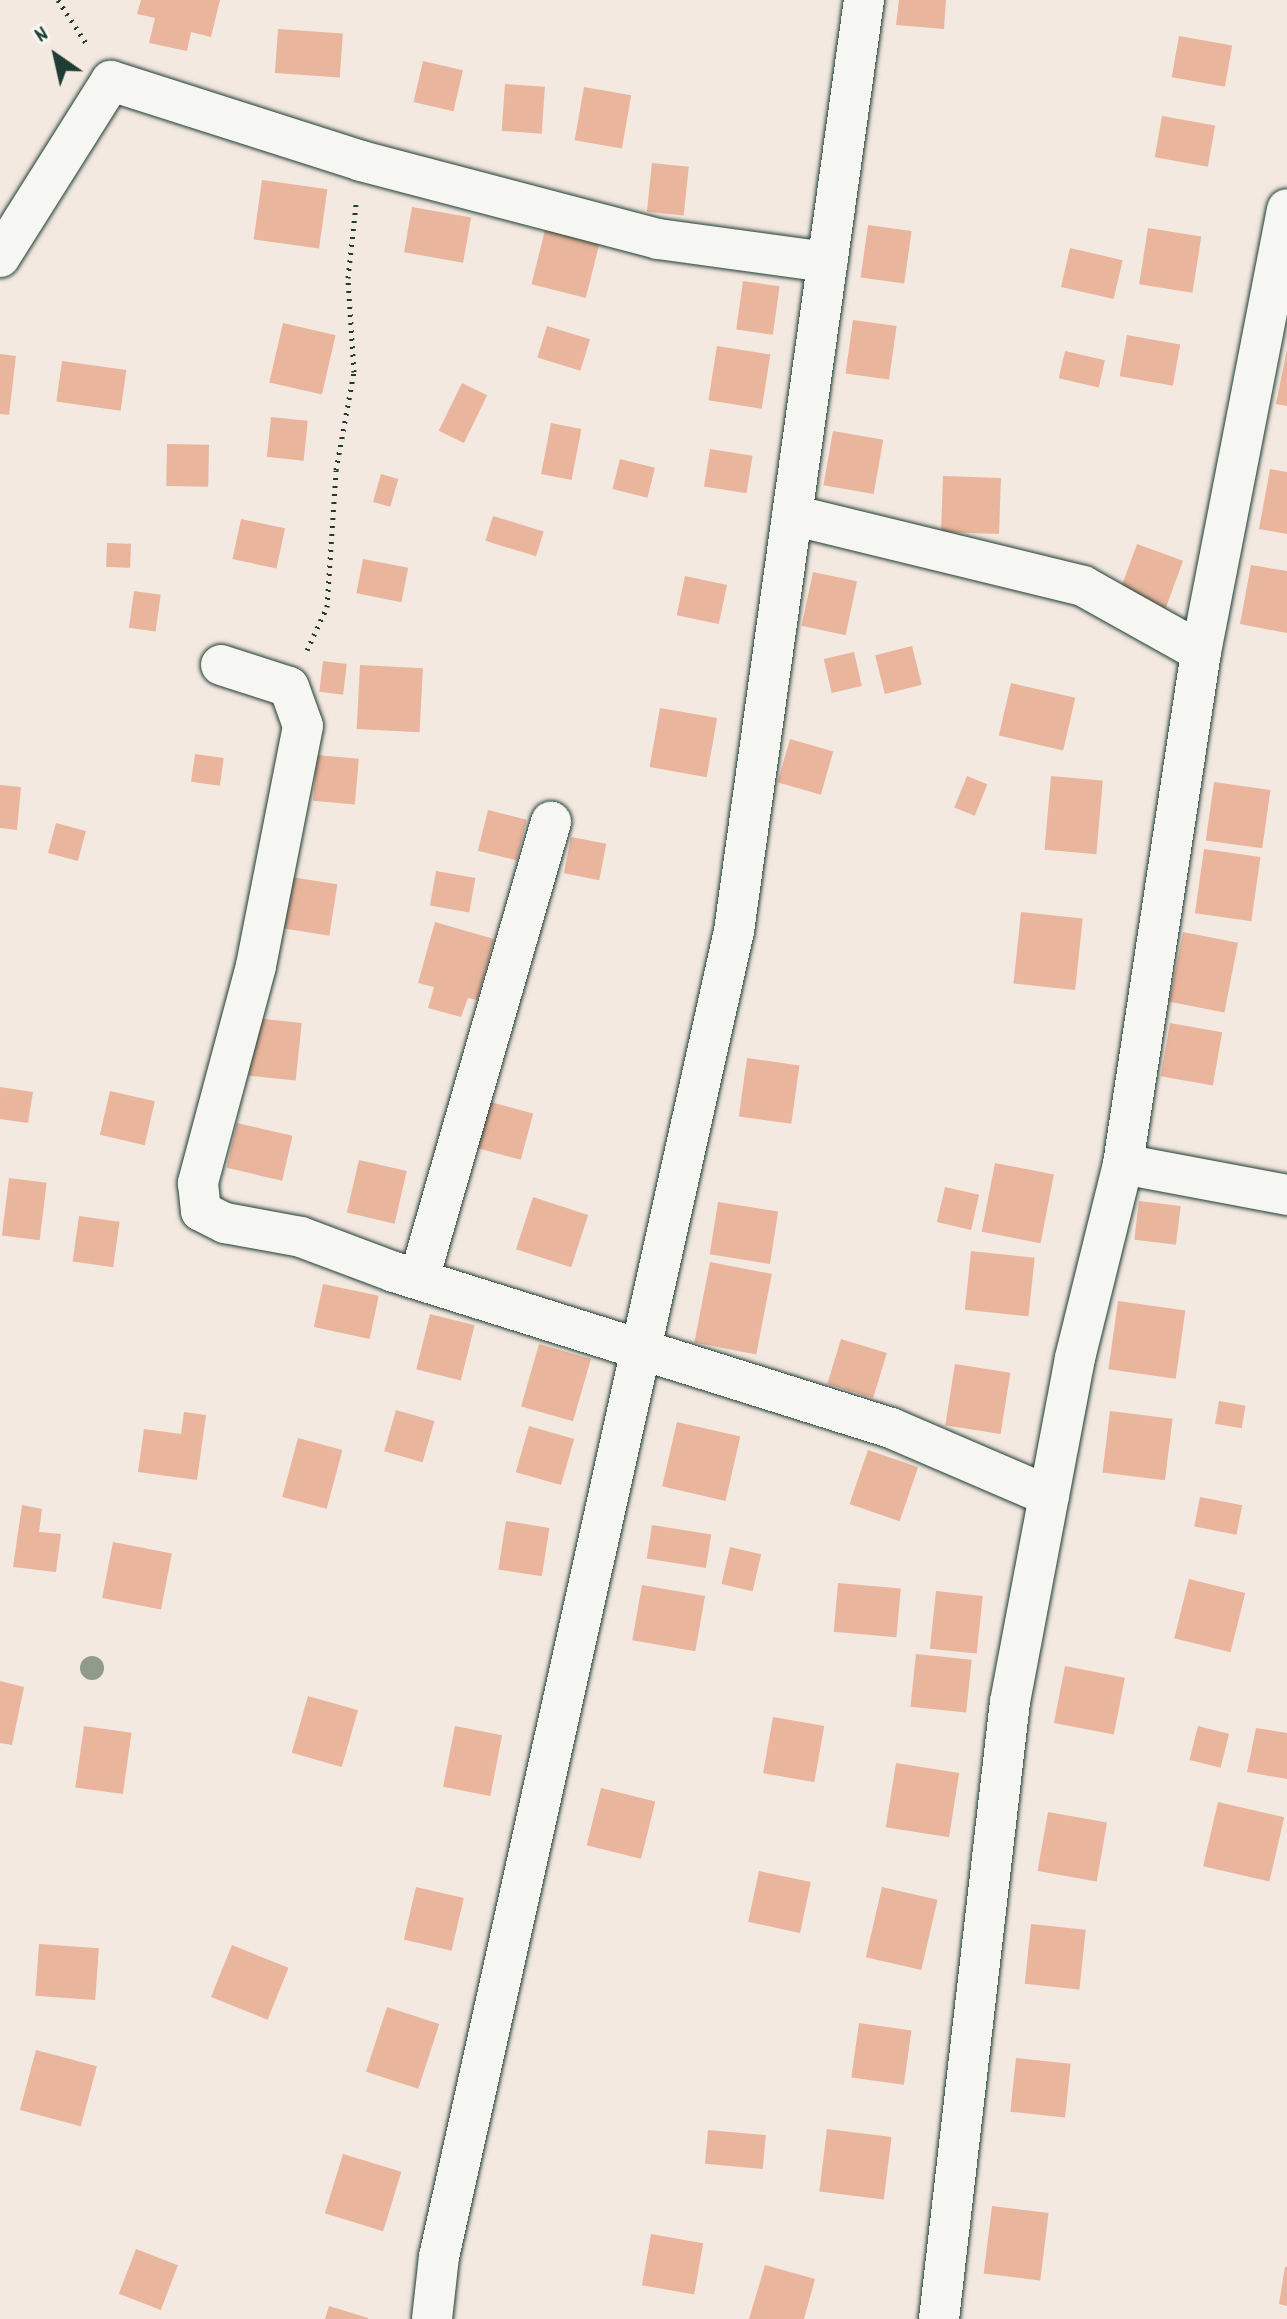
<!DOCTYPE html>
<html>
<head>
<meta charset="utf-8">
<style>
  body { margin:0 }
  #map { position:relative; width:1287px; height:2319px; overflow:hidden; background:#f4e9e1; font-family:Dekko,sans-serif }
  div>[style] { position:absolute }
  .building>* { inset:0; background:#eab59d; transform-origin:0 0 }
  .path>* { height:5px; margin-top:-2.5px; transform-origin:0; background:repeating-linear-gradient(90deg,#1f3d34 0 2px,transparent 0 8px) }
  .roads { filter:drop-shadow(0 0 2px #1f3d34) drop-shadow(0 0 2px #1f3d34) }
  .street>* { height:40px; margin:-20px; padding:0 20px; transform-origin:20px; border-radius:20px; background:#f6f6f2 }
  .trees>* { width:24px; height:24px; margin:-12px; border-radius:50%; background:#909b8c }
  span { translate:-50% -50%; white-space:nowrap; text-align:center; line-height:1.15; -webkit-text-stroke:6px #f6f6f2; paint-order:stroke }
  .north { position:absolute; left:16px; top:16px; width:80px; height:80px; -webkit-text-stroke:6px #f6f6f2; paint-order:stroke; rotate:326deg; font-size:22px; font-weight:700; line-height:32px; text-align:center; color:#1f3d34 }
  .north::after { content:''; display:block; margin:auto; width:28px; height:36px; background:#1f3d34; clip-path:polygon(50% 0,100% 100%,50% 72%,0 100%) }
</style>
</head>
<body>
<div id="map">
  <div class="building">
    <div style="clip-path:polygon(141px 0,220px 0,211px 37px,191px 32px,187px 51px,149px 43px,155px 18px,137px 14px)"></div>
    <div style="clip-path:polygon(899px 0,946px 0,944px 29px,896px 25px)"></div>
    <div style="left:278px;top:29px;width:65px;height:44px;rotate:4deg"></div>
    <div style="left:1179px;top:36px;width:54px;height:42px;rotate:10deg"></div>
    <div style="left:423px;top:61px;width:41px;height:42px;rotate:13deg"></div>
    <div style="left:505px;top:84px;width:40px;height:47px;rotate:4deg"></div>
    <div style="left:584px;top:87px;width:48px;height:54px;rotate:10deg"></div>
    <div style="left:1162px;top:116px;width:54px;height:42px;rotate:10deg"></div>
    <div style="left:652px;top:163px;width:37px;height:49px;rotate:6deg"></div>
    <div style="left:262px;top:180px;width:66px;height:60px;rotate:8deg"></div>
    <div style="left:412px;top:207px;width:60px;height:46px;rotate:10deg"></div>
    <div style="left:868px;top:225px;width:44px;height:53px;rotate:8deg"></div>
    <div style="left:1148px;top:228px;width:54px;height:57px;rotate:9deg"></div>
    <div style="left:545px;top:230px;width:56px;height:56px;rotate:14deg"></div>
    <div style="left:1070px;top:248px;width:54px;height:40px;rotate:13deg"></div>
    <div style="left:743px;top:281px;width:37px;height:49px;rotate:8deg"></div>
    <div style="left:853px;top:320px;width:44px;height:54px;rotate:8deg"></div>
    <div style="left:283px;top:323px;width:54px;height:61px;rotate:13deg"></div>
    <div style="left:547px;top:326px;width:45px;height:33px;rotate:17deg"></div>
    <div style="left:1127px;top:335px;width:54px;height:42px;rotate:10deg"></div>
    <div style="left:717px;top:346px;width:54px;height:55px;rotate:9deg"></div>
    <div style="clip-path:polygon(1287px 349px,1287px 406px,1276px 404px)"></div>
    <div style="left:1065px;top:351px;width:41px;height:28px;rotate:13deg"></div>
    <div style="clip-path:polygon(0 354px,16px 356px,9px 415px,0 414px)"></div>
    <div style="left:62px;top:361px;width:65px;height:41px;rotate:8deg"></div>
    <div style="left:462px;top:383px;width:28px;height:53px;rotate:26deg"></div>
    <div style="left:271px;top:417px;width:37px;height:40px;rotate:6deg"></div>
    <div style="left:551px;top:423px;width:31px;height:52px;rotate:11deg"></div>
    <div style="left:833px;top:431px;width:51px;height:55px;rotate:10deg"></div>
    <div style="left:167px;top:444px;width:42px;height:42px;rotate:1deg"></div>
    <div style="left:710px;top:449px;width:43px;height:38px;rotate:9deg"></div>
    <div style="left:620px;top:459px;width:36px;height:31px;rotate:14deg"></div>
    <div style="clip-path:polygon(1270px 469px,1287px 472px,1287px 534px,1259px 529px)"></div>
    <div style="left:381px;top:474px;width:18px;height:29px;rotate:16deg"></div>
    <div style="left:943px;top:476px;width:58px;height:56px;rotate:2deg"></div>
    <div style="left:493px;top:516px;width:53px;height:26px;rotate:17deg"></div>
    <div style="left:241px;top:519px;width:45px;height:41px;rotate:12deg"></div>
    <div style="left:107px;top:543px;width:24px;height:24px;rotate:2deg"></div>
    <div style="left:1137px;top:544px;width:49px;height:52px;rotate:20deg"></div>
    <div style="left:363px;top:559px;width:46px;height:35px;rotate:11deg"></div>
    <div style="clip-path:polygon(1251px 565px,1287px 571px,1287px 633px,1240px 624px)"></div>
    <div style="left:813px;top:572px;width:45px;height:55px;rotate:12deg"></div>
    <div style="left:685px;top:576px;width:43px;height:40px;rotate:12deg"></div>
    <div style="left:134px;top:591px;width:27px;height:37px;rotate:8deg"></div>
    <div style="left:912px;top:646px;width:40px;height:38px;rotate:76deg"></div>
    <div style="left:854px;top:652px;width:35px;height:31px;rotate:77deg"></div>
    <div style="left:323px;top:661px;width:24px;height:31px;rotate:7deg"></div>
    <div style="left:360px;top:665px;width:63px;height:64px;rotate:3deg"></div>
    <div style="left:1011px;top:683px;width:66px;height:54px;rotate:13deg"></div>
    <div style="left:660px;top:708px;width:58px;height:60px;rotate:10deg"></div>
    <div style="left:790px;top:739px;width:45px;height:45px;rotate:16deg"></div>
    <div style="left:195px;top:754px;width:29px;height:28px;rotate:8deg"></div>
    <div style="left:317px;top:755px;width:42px;height:46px;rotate:5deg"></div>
    <div style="left:967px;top:776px;width:22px;height:34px;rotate:22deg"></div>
    <div style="left:1051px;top:776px;width:52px;height:74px;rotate:5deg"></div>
    <div style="left:1214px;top:782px;width:57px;height:59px;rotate:8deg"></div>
    <div style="clip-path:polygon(0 785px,21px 787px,17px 830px,0 828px)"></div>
    <div style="left:488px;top:810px;width:40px;height:42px;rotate:14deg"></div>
    <div style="left:56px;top:823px;width:31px;height:31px;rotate:15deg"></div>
    <div style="left:571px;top:837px;width:36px;height:37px;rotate:11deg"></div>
    <div style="left:1204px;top:849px;width:57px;height:65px;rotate:8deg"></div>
    <div style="left:436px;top:871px;width:40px;height:35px;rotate:10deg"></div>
    <div style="left:291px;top:877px;width:47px;height:52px;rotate:9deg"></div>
    <div style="left:1021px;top:912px;width:62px;height:72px;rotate:6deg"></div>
    <div style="clip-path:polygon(435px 922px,494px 939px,477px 1000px,468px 998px,461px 1017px,428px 1008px,434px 987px,418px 983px)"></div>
    <div style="left:1183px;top:932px;width:56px;height:71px;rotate:11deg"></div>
    <div style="left:255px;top:1018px;width:47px;height:58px;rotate:6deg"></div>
    <div style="left:1170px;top:1023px;width:53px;height:54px;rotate:10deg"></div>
    <div style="left:747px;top:1058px;width:53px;height:59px;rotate:8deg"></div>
    <div style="clip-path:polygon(0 1087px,33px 1092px,28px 1123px,0 1119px)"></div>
    <div style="left:110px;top:1091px;width:46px;height:45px;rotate:13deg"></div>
    <div style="left:483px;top:1100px;width:52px;height:48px;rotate:15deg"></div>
    <div style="left:237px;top:1123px;width:57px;height:46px;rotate:13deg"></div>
    <div style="left:359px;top:1160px;width:49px;height:54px;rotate:13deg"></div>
    <div style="left:995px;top:1163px;width:60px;height:70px;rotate:11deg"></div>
    <div style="left:9px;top:1178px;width:38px;height:58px;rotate:7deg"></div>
    <div style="left:945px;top:1187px;width:35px;height:36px;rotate:13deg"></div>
    <div style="left:533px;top:1197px;width:58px;height:55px;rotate:18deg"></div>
    <div style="left:1139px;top:1201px;width:42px;height:39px;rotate:7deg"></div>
    <div style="left:718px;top:1202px;width:61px;height:53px;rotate:9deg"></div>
    <div style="left:79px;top:1216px;width:41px;height:46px;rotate:8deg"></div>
    <div style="left:971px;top:1251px;width:64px;height:59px;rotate:6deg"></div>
    <div style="left:710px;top:1262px;width:63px;height:82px;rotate:11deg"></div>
    <div style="left:323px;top:1284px;width:57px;height:44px;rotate:12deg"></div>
    <div style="left:1118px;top:1301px;width:68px;height:69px;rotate:8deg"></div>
    <div style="left:430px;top:1314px;width:46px;height:57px;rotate:14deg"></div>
    <div style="left:841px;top:1339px;width:48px;height:47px;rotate:17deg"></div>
    <div style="left:539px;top:1344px;width:54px;height:65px;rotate:16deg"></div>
    <div style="left:955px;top:1364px;width:56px;height:62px;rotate:9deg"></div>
    <div style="left:1219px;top:1401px;width:27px;height:23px;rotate:10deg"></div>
    <div style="left:396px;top:1410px;width:40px;height:43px;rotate:16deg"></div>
    <div style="left:1110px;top:1411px;width:63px;height:62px;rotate:7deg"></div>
    <div style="clip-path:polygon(184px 1412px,206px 1415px,197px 1480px,138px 1472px,144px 1429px,181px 1434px)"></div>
    <div style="left:677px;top:1422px;width:65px;height:66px;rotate:13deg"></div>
    <div style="left:529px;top:1426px;width:47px;height:48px;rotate:16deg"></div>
    <div style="left:298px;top:1438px;width:46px;height:61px;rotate:15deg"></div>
    <div style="left:868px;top:1450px;width:53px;height:57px;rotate:19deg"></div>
    <div style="left:1200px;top:1497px;width:43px;height:30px;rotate:11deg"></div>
    <div style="clip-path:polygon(22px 1505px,42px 1509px,39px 1532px,61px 1534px,56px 1572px,13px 1567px)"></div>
    <div style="left:506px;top:1521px;width:44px;height:49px;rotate:9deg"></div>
    <div style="left:652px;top:1525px;width:60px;height:34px;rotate:9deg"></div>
    <div style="left:113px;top:1542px;width:60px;height:57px;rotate:11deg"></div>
    <div style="left:730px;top:1547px;width:32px;height:38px;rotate:13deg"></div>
    <div style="left:1189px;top:1579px;width:58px;height:61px;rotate:14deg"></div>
    <div style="left:838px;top:1583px;width:63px;height:49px;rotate:5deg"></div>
    <div style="left:642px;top:1585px;width:64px;height:56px;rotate:10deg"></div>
    <div style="left:936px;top:1591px;width:47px;height:58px;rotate:6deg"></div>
    <div style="left:916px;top:1654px;width:56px;height:53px;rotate:6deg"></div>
    <div style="left:1065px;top:1666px;width:61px;height:58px;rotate:11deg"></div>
    <div style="clip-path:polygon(0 1681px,24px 1687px,12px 1745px,0 1743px)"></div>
    <div style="left:308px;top:1696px;width:52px;height:59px;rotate:16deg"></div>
    <div style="left:773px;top:1717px;width:52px;height:57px;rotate:10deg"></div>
    <div style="left:84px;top:1726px;width:48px;height:62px;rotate:8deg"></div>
    <div style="left:455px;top:1726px;width:48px;height:62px;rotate:11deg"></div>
    <div style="left:1198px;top:1726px;width:32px;height:35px;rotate:14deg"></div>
    <div style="clip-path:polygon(1256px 1728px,1287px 1733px,1287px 1779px,1247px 1772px)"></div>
    <div style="left:896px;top:1763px;width:64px;height:65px;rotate:9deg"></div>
    <div style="left:601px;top:1788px;width:56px;height:59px;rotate:14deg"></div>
    <div style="left:1218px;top:1802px;width:68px;height:66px;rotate:13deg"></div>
    <div style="left:1048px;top:1812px;width:60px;height:60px;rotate:10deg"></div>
    <div style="left:759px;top:1871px;width:53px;height:52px;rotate:12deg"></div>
    <div style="left:416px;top:1887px;width:49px;height:54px;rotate:13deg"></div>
    <div style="left:882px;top:1887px;width:57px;height:72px;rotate:13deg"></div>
    <div style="left:1031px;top:1924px;width:55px;height:60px;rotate:6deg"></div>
    <div style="left:39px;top:1944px;width:60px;height:52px;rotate:4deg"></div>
    <div style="left:232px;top:1945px;width:61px;height:56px;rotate:22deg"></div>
    <div style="left:387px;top:2007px;width:55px;height:68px;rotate:18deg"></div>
    <div style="left:859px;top:2023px;width:53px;height:55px;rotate:8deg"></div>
    <div style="left:36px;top:2050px;width:63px;height:62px;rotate:15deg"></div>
    <div style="left:1016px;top:2058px;width:55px;height:54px;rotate:6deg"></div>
    <div style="left:827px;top:2129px;width:65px;height:63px;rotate:7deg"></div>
    <div style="left:708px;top:2130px;width:58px;height:34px;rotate:5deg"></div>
    <div style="left:343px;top:2154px;width:61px;height:62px;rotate:17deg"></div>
    <div style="left:992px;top:2206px;width:57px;height:68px;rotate:7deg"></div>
    <div style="left:651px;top:2234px;width:53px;height:52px;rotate:10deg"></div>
    <div style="left:136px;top:2249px;width:45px;height:48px;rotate:21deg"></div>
    <div style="clip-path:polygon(765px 2265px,815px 2279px,804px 2319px,749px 2319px)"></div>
    <div style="clip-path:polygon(1285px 2267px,1287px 2267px,1287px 2306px,1279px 2304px)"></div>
    <div style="clip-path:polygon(329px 2306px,368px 2318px,368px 2319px,325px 2319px)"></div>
  </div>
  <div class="path">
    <div style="left:58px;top:0;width:55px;rotate:56.9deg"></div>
    <div style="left:307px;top:650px;width:47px;rotate:-65.1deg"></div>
    <div style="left:327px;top:607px;width:137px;rotate:-86.2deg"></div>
    <div style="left:336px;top:470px;width:100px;rotate:-79.6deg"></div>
    <div style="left:354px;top:372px;width:94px;rotate:-93.7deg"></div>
    <div style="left:348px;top:278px;width:74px;rotate:-83.8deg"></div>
  </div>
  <div class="roads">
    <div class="street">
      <div style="left:0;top:257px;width:208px;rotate:-57.8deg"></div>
      <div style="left:111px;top:81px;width:262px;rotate:17.7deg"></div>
      <div style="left:361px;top:161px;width:307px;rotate:14.7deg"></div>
      <div style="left:658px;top:239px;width:171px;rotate:7.8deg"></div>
      <div style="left:792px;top:515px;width:300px;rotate:13.7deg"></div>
      <div style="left:1083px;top:586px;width:135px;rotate:29.2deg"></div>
      <div style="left:221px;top:665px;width:71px;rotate:17.9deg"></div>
      <div style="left:289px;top:687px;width:41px;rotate:70.3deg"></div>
      <div style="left:303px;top:726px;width:245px;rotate:101.1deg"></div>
      <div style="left:256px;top:966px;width:225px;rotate:105deg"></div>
      <div style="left:198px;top:1183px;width:28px;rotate:84deg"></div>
      <div style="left:201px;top:1211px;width:27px;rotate:27deg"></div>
      <div style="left:225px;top:1223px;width:77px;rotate:10.4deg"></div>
      <div style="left:301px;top:1237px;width:99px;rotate:20.6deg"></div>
      <div style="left:394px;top:1272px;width:521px;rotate:17.43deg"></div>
      <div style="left:891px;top:1428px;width:172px;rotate:23.3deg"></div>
      <div style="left:1123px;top:1164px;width:167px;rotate:10.7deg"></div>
      <div style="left:419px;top:1279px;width:476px;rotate:-73.9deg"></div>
      <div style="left:432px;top:2319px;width:62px;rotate:-83.6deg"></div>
      <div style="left:439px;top:2257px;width:1358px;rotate:-77.46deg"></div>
      <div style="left:734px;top:931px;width:940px;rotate:-82.05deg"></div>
      <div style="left:939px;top:2319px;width:621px;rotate:-83.44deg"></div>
      <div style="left:1010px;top:1702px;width:350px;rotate:-79.3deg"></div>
      <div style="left:1075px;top:1358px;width:200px;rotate:-76.1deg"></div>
      <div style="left:1123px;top:1164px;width:518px;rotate:-81.34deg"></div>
      <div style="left:1201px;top:652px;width:451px;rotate:-79deg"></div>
    </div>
  </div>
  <div class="trees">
    <div style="left:92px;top:1668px"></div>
  </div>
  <div class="north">N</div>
</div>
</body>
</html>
